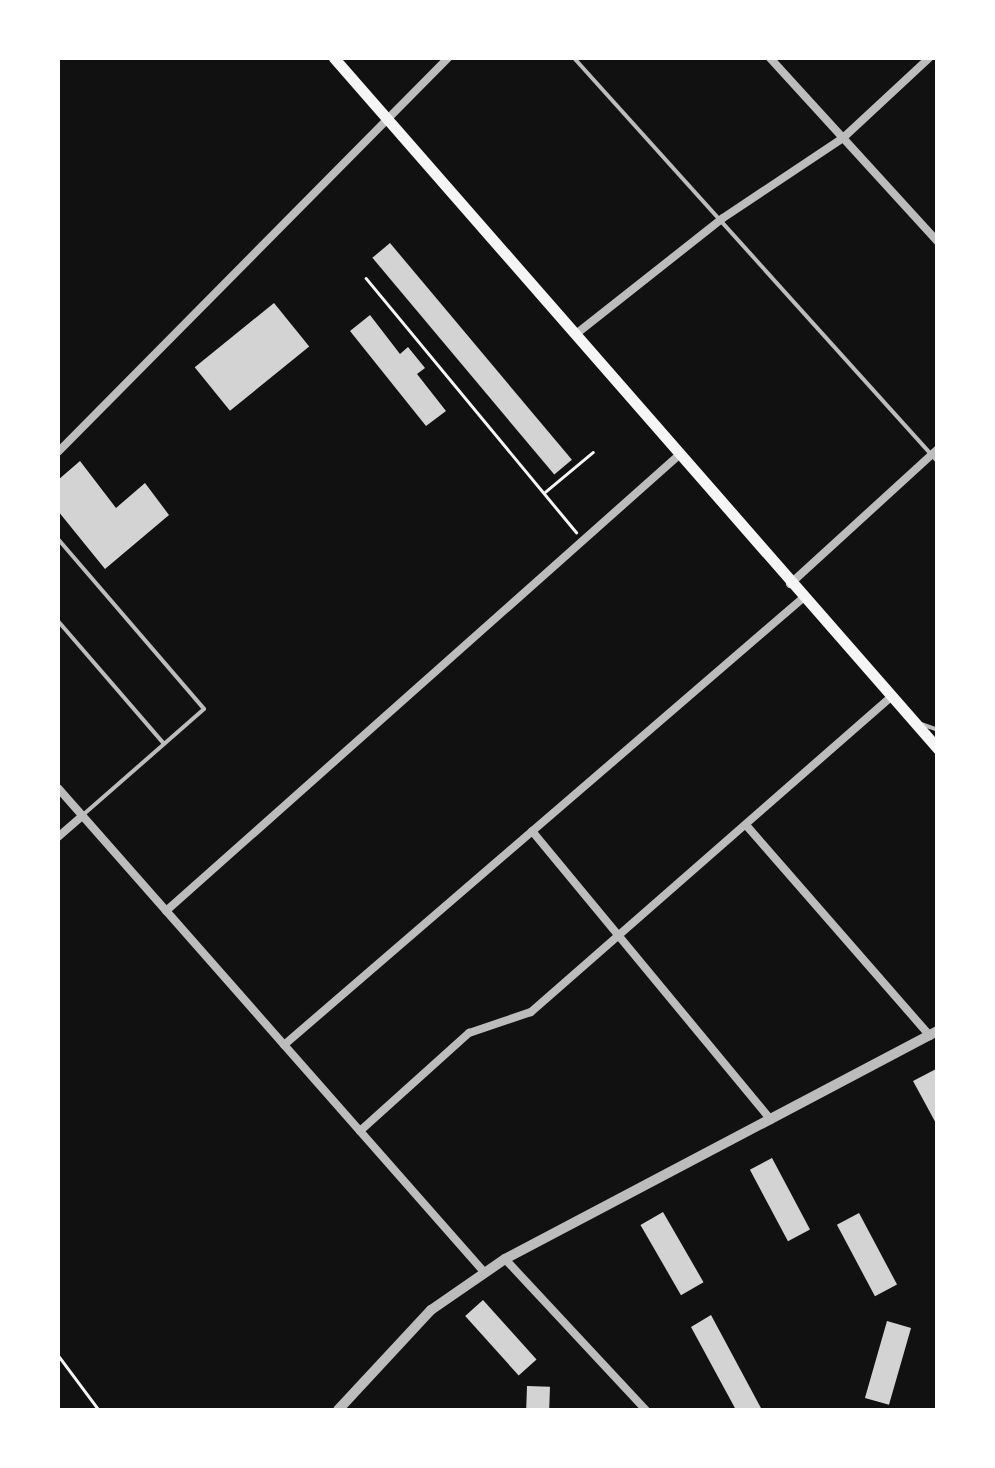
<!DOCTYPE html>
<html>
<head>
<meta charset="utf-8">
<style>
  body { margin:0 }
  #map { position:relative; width:995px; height:1468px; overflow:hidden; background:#111; font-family:"IBM Plex Sans",sans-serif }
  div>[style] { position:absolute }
  .building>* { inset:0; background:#d3d3d3; transform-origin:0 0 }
  .path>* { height:2.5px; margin:-1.25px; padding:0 1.25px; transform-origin:1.25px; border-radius:1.25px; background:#f5f5f5 }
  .service>* { height:4px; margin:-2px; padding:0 2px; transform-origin:2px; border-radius:2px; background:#bcbcbc }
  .minor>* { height:8px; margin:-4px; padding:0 4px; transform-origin:4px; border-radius:4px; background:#bcbcbc }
  .tertiary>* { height:10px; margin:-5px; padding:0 5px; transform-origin:5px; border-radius:5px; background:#bcbcbc }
  .secondary>* { height:11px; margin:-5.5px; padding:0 5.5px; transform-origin:5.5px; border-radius:5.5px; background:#f5f5f5 }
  span { translate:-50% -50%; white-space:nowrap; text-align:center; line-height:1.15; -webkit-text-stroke:9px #fff; paint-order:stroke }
  .frame { position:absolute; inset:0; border:60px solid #fff; pointer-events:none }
</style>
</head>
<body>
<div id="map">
  <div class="building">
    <div style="left:390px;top:243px;width:283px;height:23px;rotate:50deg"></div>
    <div style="left:274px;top:303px;width:56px;height:102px;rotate:51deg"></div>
    <div style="clip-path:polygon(370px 315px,400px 354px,408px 347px,425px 368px,417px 374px,446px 411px,426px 426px,350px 331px)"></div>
    <div style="clip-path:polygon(80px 461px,116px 508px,145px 483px,169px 515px,105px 569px,58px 511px,58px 480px)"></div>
    <div style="clip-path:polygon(938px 1068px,938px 1127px,913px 1081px)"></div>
    <div style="left:772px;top:1158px;width:81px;height:25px;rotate:62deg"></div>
    <div style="left:663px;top:1212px;width:81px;height:26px;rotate:60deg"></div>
    <div style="left:859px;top:1213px;width:81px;height:25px;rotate:62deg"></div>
    <div style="left:483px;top:1300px;width:80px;height:24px;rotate:48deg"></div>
    <div style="clip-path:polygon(711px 1315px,762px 1410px,736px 1410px,691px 1327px)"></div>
    <div style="left:887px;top:1321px;width:25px;height:80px;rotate:16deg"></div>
    <div style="left:527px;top:1386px;width:23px;height:24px;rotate:2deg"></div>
  </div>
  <div class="path">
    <div style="left:366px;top:278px;width:330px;rotate:50.4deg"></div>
    <div style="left:545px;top:492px;width:62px;rotate:-39.8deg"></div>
    <div style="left:58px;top:1355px;width:69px;rotate:53.3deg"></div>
  </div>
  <div class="service">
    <div style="left:574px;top:58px;width:544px;rotate:47.98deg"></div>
    <div style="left:58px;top:539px;width:224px;rotate:49.3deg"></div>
    <div style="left:204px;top:709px;width:161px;rotate:138.8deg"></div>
    <div style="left:58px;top:621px;width:162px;rotate:49.2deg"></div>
    <div style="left:921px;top:724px;width:18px;rotate:19deg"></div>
  </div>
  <div class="minor">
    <div style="left:770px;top:58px;width:249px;rotate:47.6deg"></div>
    <div style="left:576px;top:334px;width:187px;rotate:-38.3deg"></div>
    <div style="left:723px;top:218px;width:144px;rotate:-33.7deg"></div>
    <div style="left:843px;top:138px;width:117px;rotate:-42.9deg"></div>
    <div style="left:58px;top:452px;width:554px;rotate:-45.29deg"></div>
    <div style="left:790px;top:584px;width:200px;rotate:-42.4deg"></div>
    <div style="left:58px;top:788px;width:646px;rotate:48.64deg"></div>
    <div style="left:746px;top:825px;width:280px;rotate:48.9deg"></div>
    <div style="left:532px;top:831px;width:375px;rotate:50.4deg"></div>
    <div style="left:58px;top:837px;width:32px;rotate:-41deg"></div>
    <div style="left:166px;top:911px;width:686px;rotate:-41.63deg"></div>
    <div style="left:284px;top:1045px;width:685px;rotate:-40.74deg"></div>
    <div style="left:360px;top:1131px;width:147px;rotate:-42deg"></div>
    <div style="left:469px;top:1033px;width:65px;rotate:-18.7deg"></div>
    <div style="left:531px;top:1012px;width:478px;rotate:-41.2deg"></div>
    <div style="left:505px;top:1259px;width:207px;rotate:47deg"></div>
  </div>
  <div class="tertiary">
    <div style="left:338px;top:1410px;width:137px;rotate:-47.1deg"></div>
    <div style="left:431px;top:1310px;width:90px;rotate:-34.6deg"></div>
    <div style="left:505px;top:1259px;width:489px;rotate:-27.8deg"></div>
  </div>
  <div class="secondary">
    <div style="left:334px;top:58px;width:918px;rotate:48.84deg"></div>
  </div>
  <div class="frame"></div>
</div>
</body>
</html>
